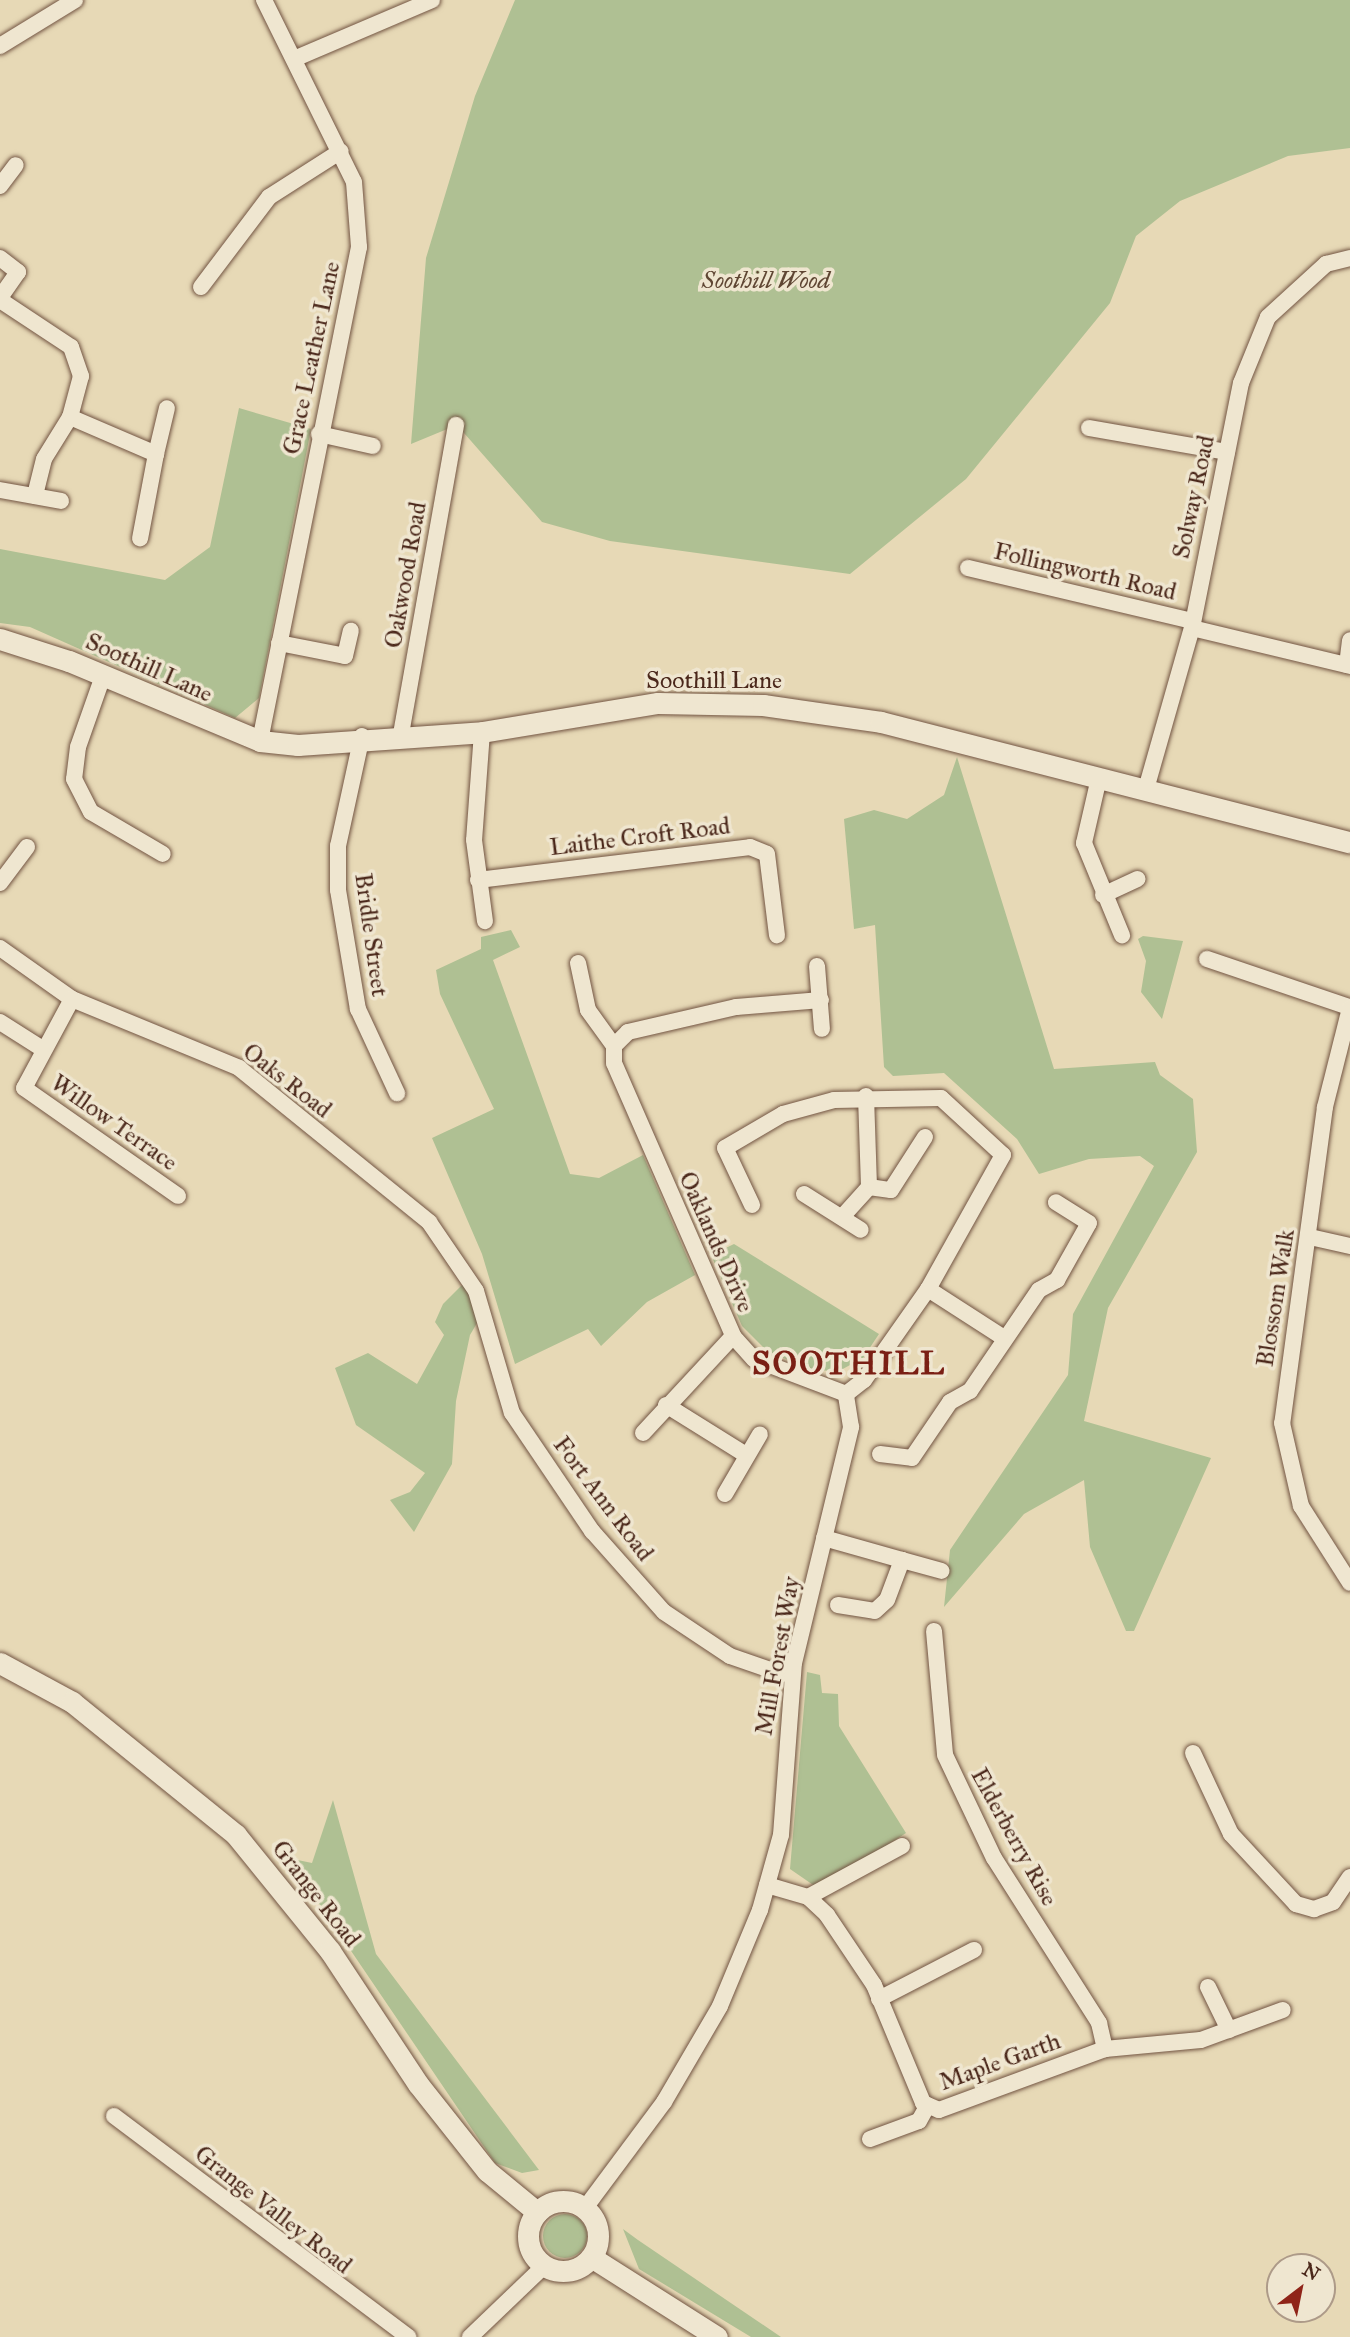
<!DOCTYPE html>
<html>
<head>
<meta charset="utf-8">
<style>
  body { margin:0 }
  #map { position:relative; width:1350px; height:2337px; overflow:hidden; background:#e7d9b6; font-family:"IM FELL Great Primer",serif }
  div>[style] { position:absolute }
  .green>* { inset:0; background:#afc093 }
  .round { border-radius:50% }
  .roads { filter:drop-shadow(0 0 2px #725442) drop-shadow(0 0 2px #725442) }
  .minor>* { height:16px; margin:-8px; padding:0 8px; transform-origin:8px; border-radius:8px; background:#efe6d0 }
  .secondary>* { height:21px; margin:-10.5px; padding:0 10.5px; transform-origin:10.5px; border-radius:10.5px; background:#efe6d0 }
  .secondary>.ring { margin:-10.5px; padding:0; box-sizing:content-box; background:none; border:21px solid #efe6d0; border-radius:50% }
  span { translate:-50% -50%; white-space:nowrap; text-align:center; line-height:1.15; -webkit-text-stroke:7px #efe6d0; paint-order:stroke }
  .park-label { font-size:24px; color:#5f4633; font-style:italic }
  .street-label { font-size:24px; color:#4b281b }
  .district-label { font-size:32px; color:#7a1f14; font-weight:700; letter-spacing:2px }
  .north { position:absolute; left:1266px; top:2253px; width:70px; height:70px; box-sizing:border-box; background:#efe6d0; border:2px solid #ad9a88; border-radius:50%; rotate:32deg; font-size:19px; font-weight:700; line-height:28px; text-align:center; color:#4b281b }
  .north::after { content:''; display:block; margin:auto; width:24px; height:32px; background:#8f2418; clip-path:polygon(50% 0,100% 100%,50% 72%,0 100%) }
</style>
</head>
<body>
<div id="map">
  <div class="green">
    <div style="clip-path:polygon(515px 0,1350px 0,1350px 148px,1288px 156px,1180px 201px,1136px 236px,1110px 303px,966px 479px,850px 574px,610px 541px,542px 522px,457px 425px,411px 444px,426px 258px,475px 96px)"></div>
    <div style="clip-path:polygon(239px 408px,311px 429px,259px 698px,235px 718px,30px 627px,0 623px,0 549px,165px 580px,210px 547px)"></div>
    <div style="clip-path:polygon(957px 757px,1054px 1069px,1155px 1062px,1160px 1075px,1193px 1099px,1197px 1152px,1108px 1308px,1084px 1421px,1211px 1458px,1134px 1631px,1126px 1631px,1090px 1547px,1084px 1480px,1024px 1514px,944px 1607px,950px 1550px,1068px 1375px,1073px 1314px,1154px 1166px,1140px 1156px,1089px 1159px,1039px 1174px,1017px 1139px,944px 1073px,893px 1076px,884px 1067px,875px 925px,854px 929px,844px 819px,874px 810px,907px 819px,944px 795px)"></div>
    <div style="clip-path:polygon(511px 930px,520px 947px,493px 960px,570px 1174px,599px 1178px,643px 1155px,695px 1275px,647px 1302px,601px 1346px,588px 1329px,515px 1364px,482px 1254px,432px 1138px,494px 1109px,440px 994px,436px 970px,481px 949px,481px 937px)"></div>
    <div style="clip-path:polygon(1143px 936px,1183px 941px,1162px 1019px,1141px 992px,1146px 961px,1138px 939px)"></div>
    <div style="clip-path:polygon(734px 1244px,879px 1334px,863px 1358px,839px 1371px,810px 1370px,766px 1350px,742px 1326px,711px 1255px)"></div>
    <div style="clip-path:polygon(464px 1283px,480px 1318px,470px 1335px,456px 1401px,452px 1464px,414px 1532px,390px 1500px,410px 1492px,425px 1473px,356px 1425px,335px 1368px,368px 1353px,417px 1384px,444px 1335px,435px 1322px,443px 1304px)"></div>
    <div style="clip-path:polygon(807px 1672px,820px 1675px,822px 1693px,838px 1694px,839px 1726px,906px 1833px,819px 1889px,790px 1869px)"></div>
    <div style="clip-path:polygon(333px 1800px,376px 1954px,539px 2170px,522px 2173px,495px 2163px,288px 1858px,312px 1863px)"></div>
    <div class="round" style="left:543px;top:2214px;width:44px;height:44px"></div>
    <div style="clip-path:polygon(623px 2229px,638px 2240px,781px 2337px,751px 2337px,639px 2269px)"></div>
  </div>
  <div class="roads">
    <div class="minor">
      <div style="left:0;top:46px;width:88px;rotate:-31.5deg"></div>
      <div style="left:294px;top:59px;width:150px;rotate:-23.1deg"></div>
      <div style="left:0;top:186px;width:26px;rotate:-53deg"></div>
      <div style="left:0;top:258px;width:23px;rotate:38deg"></div>
      <div style="left:18px;top:272px;width:32px;rotate:125deg"></div>
      <div style="left:201px;top:287px;width:113px;rotate:-52.9deg"></div>
      <div style="left:269px;top:197px;width:85px;rotate:-32.6deg"></div>
      <div style="left:0;top:300px;width:85px;rotate:33.5deg"></div>
      <div style="left:71px;top:347px;width:31px;rotate:71deg"></div>
      <div style="left:81px;top:376px;width:42px;rotate:105deg"></div>
      <div style="left:70px;top:417px;width:49px;rotate:121.8deg"></div>
      <div style="left:44px;top:459px;width:38px;rotate:104deg"></div>
      <div style="left:70px;top:417px;width:94px;rotate:23.3deg"></div>
      <div style="left:156px;top:454px;width:86px;rotate:100.7deg"></div>
      <div style="left:1089px;top:428px;width:140px;rotate:9.9deg"></div>
      <div style="left:319px;top:434px;width:55px;rotate:12.5deg"></div>
      <div style="left:156px;top:454px;width:47px;rotate:-76.6deg"></div>
      <div style="left:0;top:490px;width:62px;rotate:10.2deg"></div>
      <div style="left:968px;top:568px;width:230px;rotate:13.3deg"></div>
      <div style="left:1192px;top:628px;width:163px;rotate:13.5deg"></div>
      <div style="left:279px;top:643px;width:67px;rotate:11.1deg"></div>
      <div style="left:345px;top:656px;width:26px;rotate:-77deg"></div>
      <div style="left:1347px;top:665px;width:25px;rotate:-83deg"></div>
      <div style="left:103px;top:676px;width:75px;rotate:109.4deg"></div>
      <div style="left:78px;top:747px;width:32px;rotate:97deg"></div>
      <div style="left:74px;top:779px;width:37px;rotate:63deg"></div>
      <div style="left:91px;top:812px;width:83px;rotate:30.3deg"></div>
      <div style="left:482px;top:732px;width:108px;rotate:94.2deg"></div>
      <div style="left:474px;top:840px;width:82px;rotate:82.3deg"></div>
      <div style="left:401px;top:734px;width:314px;rotate:-79.9deg"></div>
      <div style="left:362px;top:736px;width:113px;rotate:102.3deg"></div>
      <div style="left:338px;top:846px;width:44px;rotate:90deg"></div>
      <div style="left:338px;top:890px;width:121px;rotate:80.5deg"></div>
      <div style="left:358px;top:1009px;width:93px;rotate:65.1deg"></div>
      <div style="left:260px;top:741px;width:504px;rotate:-78.67deg"></div>
      <div style="left:359px;top:247px;width:65px;rotate:-94.4deg"></div>
      <div style="left:354px;top:182px;width:203px;rotate:-116.3deg"></div>
      <div style="left:1099px;top:778px;width:67px;rotate:103deg"></div>
      <div style="left:1084px;top:843px;width:100px;rotate:67.6deg"></div>
      <div style="left:1146px;top:789px;width:167px;rotate:-74.1deg"></div>
      <div style="left:1192px;top:628px;width:250px;rotate:-78.7deg"></div>
      <div style="left:1241px;top:383px;width:71px;rotate:-67.8deg"></div>
      <div style="left:1268px;top:317px;width:79px;rotate:-42.4deg"></div>
      <div style="left:1326px;top:264px;width:25px;rotate:-14deg"></div>
      <div style="left:478px;top:880px;width:274px;rotate:-6.9deg"></div>
      <div style="left:750px;top:847px;width:18px;rotate:22deg"></div>
      <div style="left:767px;top:854px;width:82px;rotate:83deg"></div>
      <div style="left:0;top:883px;width:45px;rotate:-53.1deg"></div>
      <div style="left:1103px;top:895px;width:38px;rotate:-25deg"></div>
      <div style="left:0;top:948px;width:88px;rotate:35.3deg"></div>
      <div style="left:72px;top:999px;width:181px;rotate:22.4deg"></div>
      <div style="left:239px;top:1068px;width:245px;rotate:39deg"></div>
      <div style="left:429px;top:1222px;width:83px;rotate:55.7deg"></div>
      <div style="left:476px;top:1291px;width:127px;rotate:73.6deg"></div>
      <div style="left:512px;top:1413px;width:143px;rotate:55.9deg"></div>
      <div style="left:592px;top:1531px;width:108px;rotate:48.4deg"></div>
      <div style="left:664px;top:1612px;width:79px;rotate:33.7deg"></div>
      <div style="left:730px;top:1656px;width:55px;rotate:19.1deg"></div>
      <div style="left:1207px;top:959px;width:150px;rotate:18.7deg"></div>
      <div style="left:578px;top:963px;width:48px;rotate:78deg"></div>
      <div style="left:588px;top:1010px;width:44px;rotate:54.2deg"></div>
      <div style="left:817px;top:966px;width:63px;rotate:85.5deg"></div>
      <div style="left:72px;top:999px;width:101px;rotate:118.3deg"></div>
      <div style="left:24px;top:1088px;width:188px;rotate:35deg"></div>
      <div style="left:821px;top:1000px;width:85px;rotate:175.3deg"></div>
      <div style="left:736px;top:1007px;width:111px;rotate:167deg"></div>
      <div style="left:628px;top:1032px;width:20px;rotate:135deg"></div>
      <div style="left:614px;top:1046px;width:17px;rotate:90deg"></div>
      <div style="left:614px;top:1063px;width:298px;rotate:66.4deg"></div>
      <div style="left:733px;top:1336px;width:31px;rotate:48deg"></div>
      <div style="left:754px;top:1359px;width:98px;rotate:20.8deg"></div>
      <div style="left:1350px;top:1008px;width:102px;rotate:104.2deg"></div>
      <div style="left:1325px;top:1107px;width:319px;rotate:97.7deg"></div>
      <div style="left:1282px;top:1423px;width:85px;rotate:77.1deg"></div>
      <div style="left:1301px;top:1506px;width:91px;rotate:57.5deg"></div>
      <div style="left:0;top:1022px;width:49px;rotate:32.4deg"></div>
      <div style="left:866px;top:1096px;width:91px;rotate:88.1deg"></div>
      <div style="left:804px;top:1194px;width:67px;rotate:32.3deg"></div>
      <div style="left:752px;top:1205px;width:63px;rotate:-115.3deg"></div>
      <div style="left:725px;top:1148px;width:67px;rotate:-30.4deg"></div>
      <div style="left:783px;top:1114px;width:53px;rotate:-15.4deg"></div>
      <div style="left:834px;top:1100px;width:107px;rotate:-1.1deg"></div>
      <div style="left:941px;top:1098px;width:84px;rotate:42.6deg"></div>
      <div style="left:1003px;top:1155px;width:154px;rotate:119.2deg"></div>
      <div style="left:928px;top:1289px;width:111px;rotate:125.1deg"></div>
      <div style="left:864px;top:1380px;width:23px;rotate:142deg"></div>
      <div style="left:842px;top:1217px;width:40px;rotate:-48deg"></div>
      <div style="left:869px;top:1187px;width:22px;rotate:8deg"></div>
      <div style="left:891px;top:1190px;width:63px;rotate:-57.3deg"></div>
      <div style="left:1310px;top:1237px;width:41px;rotate:12.7deg"></div>
      <div style="left:928px;top:1289px;width:90px;rotate:32.8deg"></div>
      <div style="left:666px;top:1405px;width:94px;rotate:32deg"></div>
      <div style="left:643px;top:1433px;width:132px;rotate:-47.1deg"></div>
      <div style="left:880px;top:1454px;width:32px;rotate:7deg"></div>
      <div style="left:912px;top:1458px;width:68px;rotate:-55.8deg"></div>
      <div style="left:950px;top:1402px;width:23px;rotate:-29deg"></div>
      <div style="left:970px;top:1391px;width:122px;rotate:-55.7deg"></div>
      <div style="left:1039px;top:1290px;width:21px;rotate:-29deg"></div>
      <div style="left:1057px;top:1280px;width:65px;rotate:-60.7deg"></div>
      <div style="left:1089px;top:1223px;width:39px;rotate:-148deg"></div>
      <div style="left:725px;top:1494px;width:69px;rotate:-59.7deg"></div>
      <div style="left:824px;top:1538px;width:81px;rotate:15.8deg"></div>
      <div style="left:838px;top:1605px;width:37px;rotate:9deg"></div>
      <div style="left:875px;top:1611px;width:16px;rotate:-43deg"></div>
      <div style="left:887px;top:1600px;width:43px;rotate:-69.4deg"></div>
      <div style="left:902px;top:1560px;width:41px;rotate:15.4deg"></div>
      <div style="left:934px;top:1631px;width:124px;rotate:84.9deg"></div>
      <div style="left:945px;top:1755px;width:114px;rotate:64.6deg"></div>
      <div style="left:994px;top:1858px;width:196px;rotate:57.5deg"></div>
      <div style="left:1099px;top:2023px;width:27px;rotate:77deg"></div>
      <div style="left:1193px;top:1753px;width:89px;rotate:64.9deg"></div>
      <div style="left:1231px;top:1834px;width:96px;rotate:47.1deg"></div>
      <div style="left:1296px;top:1904px;width:19px;rotate:16deg"></div>
      <div style="left:1314px;top:1909px;width:20px;rotate:-20deg"></div>
      <div style="left:1333px;top:1902px;width:30px;rotate:-56deg"></div>
      <div style="left:767px;top:1885px;width:43px;rotate:16.3deg"></div>
      <div style="left:808px;top:1897px;width:26px;rotate:43deg"></div>
      <div style="left:827px;top:1915px;width:84px;rotate:56.1deg"></div>
      <div style="left:874px;top:1985px;width:128px;rotate:67.4deg"></div>
      <div style="left:923px;top:2103px;width:17px;rotate:24deg"></div>
      <div style="left:939px;top:2110px;width:177px;rotate:-20.2deg"></div>
      <div style="left:1105px;top:2049px;width:96px;rotate:-5.4deg"></div>
      <div style="left:1201px;top:2040px;width:87px;rotate:-20.1deg"></div>
      <div style="left:808px;top:1897px;width:107px;rotate:-28.5deg"></div>
      <div style="left:1208px;top:1987px;width:48px;rotate:64deg"></div>
      <div style="left:879px;top:1999px;width:107px;rotate:-27.3deg"></div>
      <div style="left:114px;top:2116px;width:368px;rotate:36.9deg"></div>
      <div style="left:870px;top:2139px;width:52px;rotate:-20.2deg"></div>
      <div style="left:919px;top:2121px;width:18px;rotate:-61deg"></div>
      <div style="left:585px;top:2208px;width:132px;rotate:-53.3deg"></div>
      <div style="left:664px;top:2102px;width:111px;rotate:-59.7deg"></div>
      <div style="left:720px;top:2006px;width:104px;rotate:-67.4deg"></div>
      <div style="left:760px;top:1910px;width:78px;rotate:-74.4deg"></div>
      <div style="left:781px;top:1835px;width:172px;rotate:-85.7deg"></div>
      <div style="left:794px;top:1663px;width:243px;rotate:-76.4deg"></div>
      <div style="left:851px;top:1427px;width:33px;rotate:-99deg"></div>
      <div style="left:470px;top:2337px;width:103px;rotate:-43.8deg"></div>
    </div>
    <div class="secondary">
      <div style="left:0;top:639px;width:72px;rotate:17.7deg"></div>
      <div style="left:69px;top:661px;width:207px;rotate:22.7deg"></div>
      <div style="left:260px;top:741px;width:38px;rotate:6deg"></div>
      <div style="left:298px;top:745px;width:184px;rotate:-4deg"></div>
      <div style="left:482px;top:732px;width:178px;rotate:-9.4deg"></div>
      <div style="left:658px;top:703px;width:105px;rotate:1.1deg"></div>
      <div style="left:763px;top:705px;width:119px;rotate:8.2deg"></div>
      <div style="left:881px;top:722px;width:484px;rotate:14.4deg"></div>
      <div style="left:0;top:1663px;width:82px;rotate:28.4deg"></div>
      <div style="left:72px;top:1702px;width:211px;rotate:39deg"></div>
      <div style="left:236px;top:1835px;width:149px;rotate:51deg"></div>
      <div style="left:330px;top:1951px;width:159px;rotate:56.5deg"></div>
      <div style="left:418px;top:2084px;width:111px;rotate:51.6deg"></div>
      <div style="left:487px;top:2171px;width:65px;rotate:39.4deg"></div>
      <div class="ring" style="left:528px;top:2201px;width:49px;height:49px"></div>
      <div style="left:591px;top:2257px;width:149px;rotate:32.4deg"></div>
    </div>
  </div>
  <div class="park-label">
    <span style="left:766px;top:281px">Soothill Wood</span>
  </div>
  <div class="street-label">
    <span style="left:312px;top:358px;rotate:-78deg">Grace Leather Lane</span>
    <span style="left:1194px;top:497px;rotate:-78deg">Solway Road</span>
    <span style="left:1085px;top:572px;rotate:13deg">Follingworth Road</span>
    <span style="left:406px;top:575px;rotate:-80deg">Oakwood Road</span>
    <span style="left:149px;top:668px;rotate:24deg">Soothill Lane</span>
    <span style="left:714px;top:681px">Soothill Lane</span>
    <span style="left:640px;top:837px;rotate:-7deg">Laithe Croft Road</span>
    <span style="left:371px;top:935px;rotate:82deg">Bridle Street</span>
    <span style="left:287px;top:1081px;rotate:38deg">Oaks Road</span>
    <span style="left:114px;top:1123px;rotate:35deg">Willow Terrace</span>
    <span style="left:716px;top:1242px;rotate:66deg">Oaklands Drive</span>
    <span style="left:1276px;top:1298px;rotate:-81deg">Blossom Walk</span>
    <span style="left:603px;top:1499px;rotate:53deg">Fort Ann Road</span>
    <span style="left:778px;top:1656px;rotate:-80deg">Mill Forest Way</span>
    <span style="left:1014px;top:1837px;rotate:61deg">Elderberry Rise</span>
    <span style="left:316px;top:1894px;rotate:52deg">Grange Road</span>
    <span style="left:1000px;top:2062px;rotate:-20deg">Maple Garth</span>
    <span style="left:273px;top:2210px;rotate:38deg">Grange Valley Road</span>
  </div>
  <div class="district-label">
    <span style="left:849px;top:1364px">SOOTHILL</span>
  </div>
  <div class="north">N</div>
</div>
</body>
</html>
